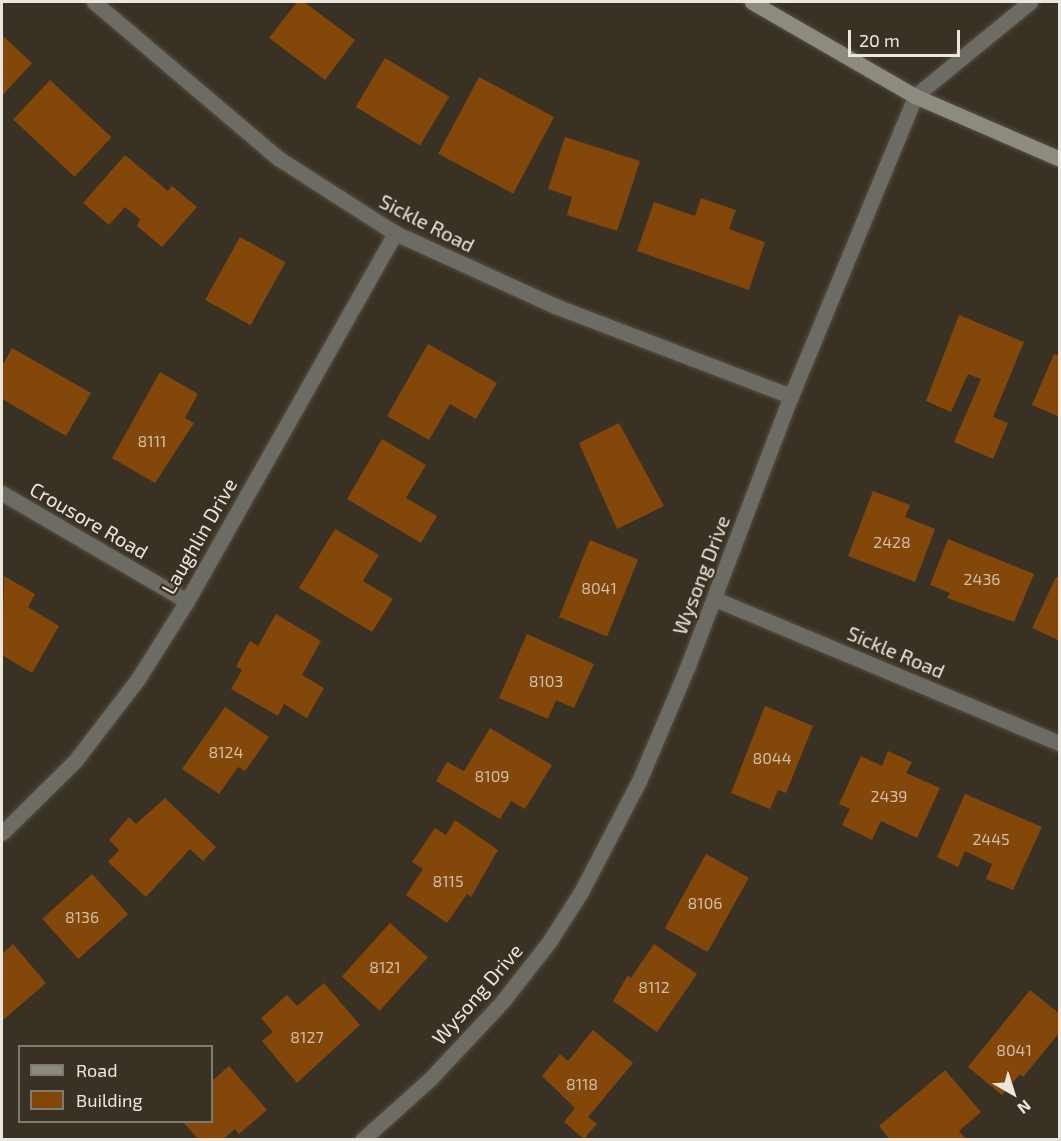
<!DOCTYPE html>
<html>
<head>
<meta charset="utf-8">
<style>
  body { margin:0 }
  #map { position:relative; width:1061px; height:1141px; overflow:hidden; background:#393124; font-family:"Exo 2",sans-serif }
  div>[style] { position:absolute }
  .building>* { inset:0; background:#83470a; transform-origin:0 0 }
  .roads { filter:drop-shadow(0 0 2px #554e42) drop-shadow(0 0 2px #554e42) }
  .street>* { height:15px; margin:-7.5px; padding:0 7.5px; transform-origin:7.5px; border-radius:7.5px; background:#6c6c64 }
  .secondary>* { height:15px; margin:-7.5px; padding:0 7.5px; transform-origin:7.5px; border-radius:7.5px; background:#8d8b80 }
  span { translate:-50% -50%; white-space:nowrap; text-align:center; line-height:1.15; -webkit-text-stroke:4.5px #393124; paint-order:stroke }
  .number-label { font-size:16px; color:#d1bea9 }
  .number-label span { -webkit-text-stroke-width:0 }
  .street-label { font-size:20px; color:#ebe6de }
  .frame { position:absolute; inset:0; border:3px solid #ebe6de; pointer-events:none }
  .legend { position:absolute; left:18px; top:1045px; width:195px; height:78px; box-sizing:border-box; background:#393124; border:2px solid #80796e; margin:0; padding:8px 10px; list-style:none; font-size:18px; color:#ebe6de }
  .legend li { display:flex; align-items:center; gap:12px; height:30px }
  .legend b { width:30px; border:2px solid #80796e }
  .north { position:absolute; left:983px; top:1063px; width:60px; height:60px; -webkit-text-stroke:4px #393124; paint-order:stroke; rotate:141deg; font-size:16px; font-weight:700; line-height:24px; text-align:center; color:#ebe6de }
  .north::after { content:''; display:block; margin:auto; width:21px; height:27px; background:#ebe6de; clip-path:polygon(50% 0,100% 100%,50% 72%,0 100%) }
  .scale { position:absolute; left:848px; top:30px; width:112px; height:27px; box-sizing:border-box; border:3px solid #ebe6de; border-top:0; padding-left:8px; font-size:18px; line-height:21px; white-space:nowrap; color:#ebe6de; -webkit-text-stroke:4px #393124; paint-order:stroke }
</style>
</head>
<body>
<div id="map">
  <div class="building">
    <div style="clip-path:polygon(297px 2px,304px 2px,355px 40px,325px 80px,269px 38px)"></div>
    <div style="clip-path:polygon(2px 35px,32px 63px,2px 96px)"></div>
    <div style="left:385px;top:58px;width:75px;height:57px;rotate:31deg"></div>
    <div style="left:479px;top:77px;width:85px;height:87px;rotate:28deg"></div>
    <div style="left:50px;top:80px;width:84px;height:54px;rotate:43deg"></div>
    <div style="clip-path:polygon(565px 137px,640px 161px,617px 231px,567px 215px,572px 197px,548px 189px)"></div>
    <div style="clip-path:polygon(125px 155px,168px 191px,172px 186px,197px 207px,162px 247px,137px 226px,140px 219px,125px 207px,109px 225px,83px 203px)"></div>
    <div style="clip-path:polygon(701px 198px,736px 210px,729px 229px,765px 242px,749px 290px,637px 251px,654px 202px,695px 216px)"></div>
    <div style="left:240px;top:237px;width:52px;height:72px;rotate:29deg"></div>
    <div style="clip-path:polygon(959px 315px,1024px 342px,993px 417px,1008px 423px,993px 459px,954px 442px,981px 379px,968px 374px,951px 412px,926px 401px)"></div>
    <div style="clip-path:polygon(428px 344px,497px 383px,476px 419px,450px 404px,429px 440px,387px 416px)"></div>
    <div style="clip-path:polygon(12px 348px,91px 393px,66px 436px,2px 399px,2px 366px)"></div>
    <div style="clip-path:polygon(1054px 354px,1060px 356px,1060px 417px,1032px 405px)"></div>
    <div style="clip-path:polygon(160px 372px,198px 394px,185px 418px,194px 423px,155px 483px,112px 458px)"></div>
    <div style="clip-path:polygon(619px 423px,664px 506px,617px 529px,579px 443px)"></div>
    <div style="clip-path:polygon(382px 439px,426px 465px,406px 498px,437px 516px,421px 543px,347px 499px)"></div>
    <div style="clip-path:polygon(873px 491px,910px 505px,905px 517px,935px 529px,915px 582px,848px 556px)"></div>
    <div style="clip-path:polygon(335px 529px,379px 555px,363px 581px,393px 599px,372px 632px,299px 588px)"></div>
    <div style="clip-path:polygon(948px 539px,1034px 574px,1014px 622px,947px 598px,950px 593px,930px 585px)"></div>
    <div style="left:590px;top:540px;width:52px;height:83px;rotate:22deg"></div>
    <div style="clip-path:polygon(4px 576px,35px 594px,28px 607px,59px 626px,32px 673px,2px 655px)"></div>
    <div style="clip-path:polygon(1056px 577px,1060px 578px,1060px 641px,1032px 628px)"></div>
    <div style="clip-path:polygon(276px 614px,321px 641px,302px 675px,324px 688px,307px 718px,284px 704px,278px 716px,231px 689px,242px 670px,236px 666px,250px 641px,258px 646px)"></div>
    <div style="clip-path:polygon(527px 634px,594px 664px,574px 708px,556px 700px,548px 719px,499px 698px)"></div>
    <div style="clip-path:polygon(765px 706px,813px 726px,786px 793px,778px 790px,770px 809px,731px 793px)"></div>
    <div style="clip-path:polygon(225px 707px,269px 737px,245px 771px,238px 767px,219px 794px,182px 769px)"></div>
    <div style="clip-path:polygon(490px 728px,552px 765px,525px 809px,511px 801px,500px 819px,436px 781px,447px 762px,464px 771px)"></div>
    <div style="clip-path:polygon(888px 751px,912px 762px,906px 773px,940px 788px,917px 838px,881px 821px,872px 840px,842px 825px,850px 809px,839px 804px,861px 756px,882px 766px)"></div>
    <div style="clip-path:polygon(965px 794px,1042px 827px,1013px 890px,986px 879px,992px 864px,965px 851px,958px 867px,937px 857px)"></div>
    <div style="clip-path:polygon(165px 798px,216px 847px,203px 861px,190px 849px,146px 897px,108px 862px,119px 850px,109px 840px,129px 817px,136px 824px)"></div>
    <div style="clip-path:polygon(455px 820px,498px 850px,471px 897px,467px 894px,447px 923px,406px 895px,423px 869px,412px 862px,435px 828px,446px 835px)"></div>
    <div style="left:706px;top:854px;width:49px;height:85px;rotate:29deg"></div>
    <div style="left:92px;top:874px;width:54px;height:67px;rotate:48deg"></div>
    <div style="left:390px;top:923px;width:51px;height:72px;rotate:42deg"></div>
    <div style="clip-path:polygon(13px 944px,46px 983px,2px 1021px,2px 954px)"></div>
    <div style="clip-path:polygon(654px 944px,697px 974px,657px 1032px,613px 1001px,628px 975px,631px 978px)"></div>
    <div style="clip-path:polygon(324px 983px,360px 1025px,297px 1083px,262px 1041px,273px 1032px,261px 1018px,287px 995px,297px 1006px)"></div>
    <div style="clip-path:polygon(1030px 990px,1060px 1014px,1060px 1032px,1023px 1077px,1020px 1074px,1002px 1095px,968px 1067px)"></div>
    <div style="clip-path:polygon(593px 1030px,633px 1063px,588px 1117px,597px 1124px,584px 1139px,564px 1122px,575px 1108px,542px 1076px,560px 1054px,568px 1061px)"></div>
    <div style="clip-path:polygon(229px 1066px,267px 1110px,239px 1134px,235px 1129px,222px 1140px,199px 1140px,183px 1122px,212px 1122px,212px 1081px)"></div>
    <div style="clip-path:polygon(945px 1070px,981px 1112px,959px 1131px,967px 1140px,890px 1140px,879px 1126px)"></div>
  </div>
  <div class="roads">
    <div class="street">
      <div style="left:94px;top:2px;width:241px;rotate:40.3deg"></div>
      <div style="left:278px;top:158px;width:139px;rotate:32.7deg"></div>
      <div style="left:395px;top:233px;width:176px;rotate:24.5deg"></div>
      <div style="left:555px;top:306px;width:253px;rotate:20.9deg"></div>
      <div style="left:2px;top:493px;width:214px;rotate:30.3deg"></div>
      <div style="left:715px;top:599px;width:374px;rotate:22.7deg"></div>
      <div style="left:2px;top:833px;width:103px;rotate:-44.6deg"></div>
      <div style="left:75px;top:761px;width:103px;rotate:-52.5deg"></div>
      <div style="left:138px;top:679px;width:92px;rotate:-57.9deg"></div>
      <div style="left:187px;top:601px;width:423px;rotate:-60.5deg"></div>
      <div style="left:362px;top:1140px;width:91px;rotate:-41.9deg"></div>
      <div style="left:430px;top:1079px;width:105px;rotate:-46.9deg"></div>
      <div style="left:502px;top:1002px;width:76px;rotate:-51.9deg"></div>
      <div style="left:549px;top:942px;width:59px;rotate:-57.4deg"></div>
      <div style="left:581px;top:892px;width:125px;rotate:-62.4deg"></div>
      <div style="left:639px;top:781px;width:123px;rotate:-67deg"></div>
      <div style="left:687px;top:668px;width:291px;rotate:-69.1deg"></div>
      <div style="left:791px;top:396px;width:325px;rotate:-67.5deg"></div>
      <div style="left:915px;top:96px;width:149px;rotate:-39.3deg"></div>
    </div>
    <div class="secondary">
      <div style="left:752px;top:2px;width:188px;rotate:30deg"></div>
      <div style="left:915px;top:96px;width:158px;rotate:23.5deg"></div>
    </div>
  </div>
  <div class="number-label">
    <span style="left:152px;top:441px">8111</span>
    <span style="left:892px;top:542px">2428</span>
    <span style="left:982px;top:579px">2436</span>
    <span style="left:599px;top:588px">8041</span>
    <span style="left:546px;top:681px">8103</span>
    <span style="left:226px;top:752px">8124</span>
    <span style="left:772px;top:758px">8044</span>
    <span style="left:492px;top:776px">8109</span>
    <span style="left:889px;top:796px">2439</span>
    <span style="left:991px;top:839px">2445</span>
    <span style="left:448px;top:881px">8115</span>
    <span style="left:705px;top:903px">8106</span>
    <span style="left:82px;top:917px">8136</span>
    <span style="left:385px;top:967px">8121</span>
    <span style="left:654px;top:987px">8112</span>
    <span style="left:307px;top:1037px">8127</span>
    <span style="left:1014px;top:1050px">8041</span>
    <span style="left:582px;top:1084px">8118</span>
  </div>
  <div class="street-label">
    <span style="left:427px;top:223px;rotate:27deg">Sickle Road</span>
    <span style="left:89px;top:520px;rotate:30deg">Crousore Road</span>
    <span style="left:199px;top:536px;rotate:-60deg">Laughlin Drive</span>
    <span style="left:701px;top:575px;rotate:-69deg">Wysong Drive</span>
    <span style="left:896px;top:652px;rotate:23deg">Sickle Road</span>
    <span style="left:477px;top:994px;rotate:-49deg">Wysong Drive</span>
  </div>
  <div class="frame"></div>
  <ul class="legend">
  <li><b style="height:8px;background:#8d8b80"></b>Road</li>
  <li><b style="height:16px;background:#83470a"></b>Building</li>
  </ul>
  <div class="north">N</div>
  <div class="scale">20 m</div>
</div>
</body>
</html>
